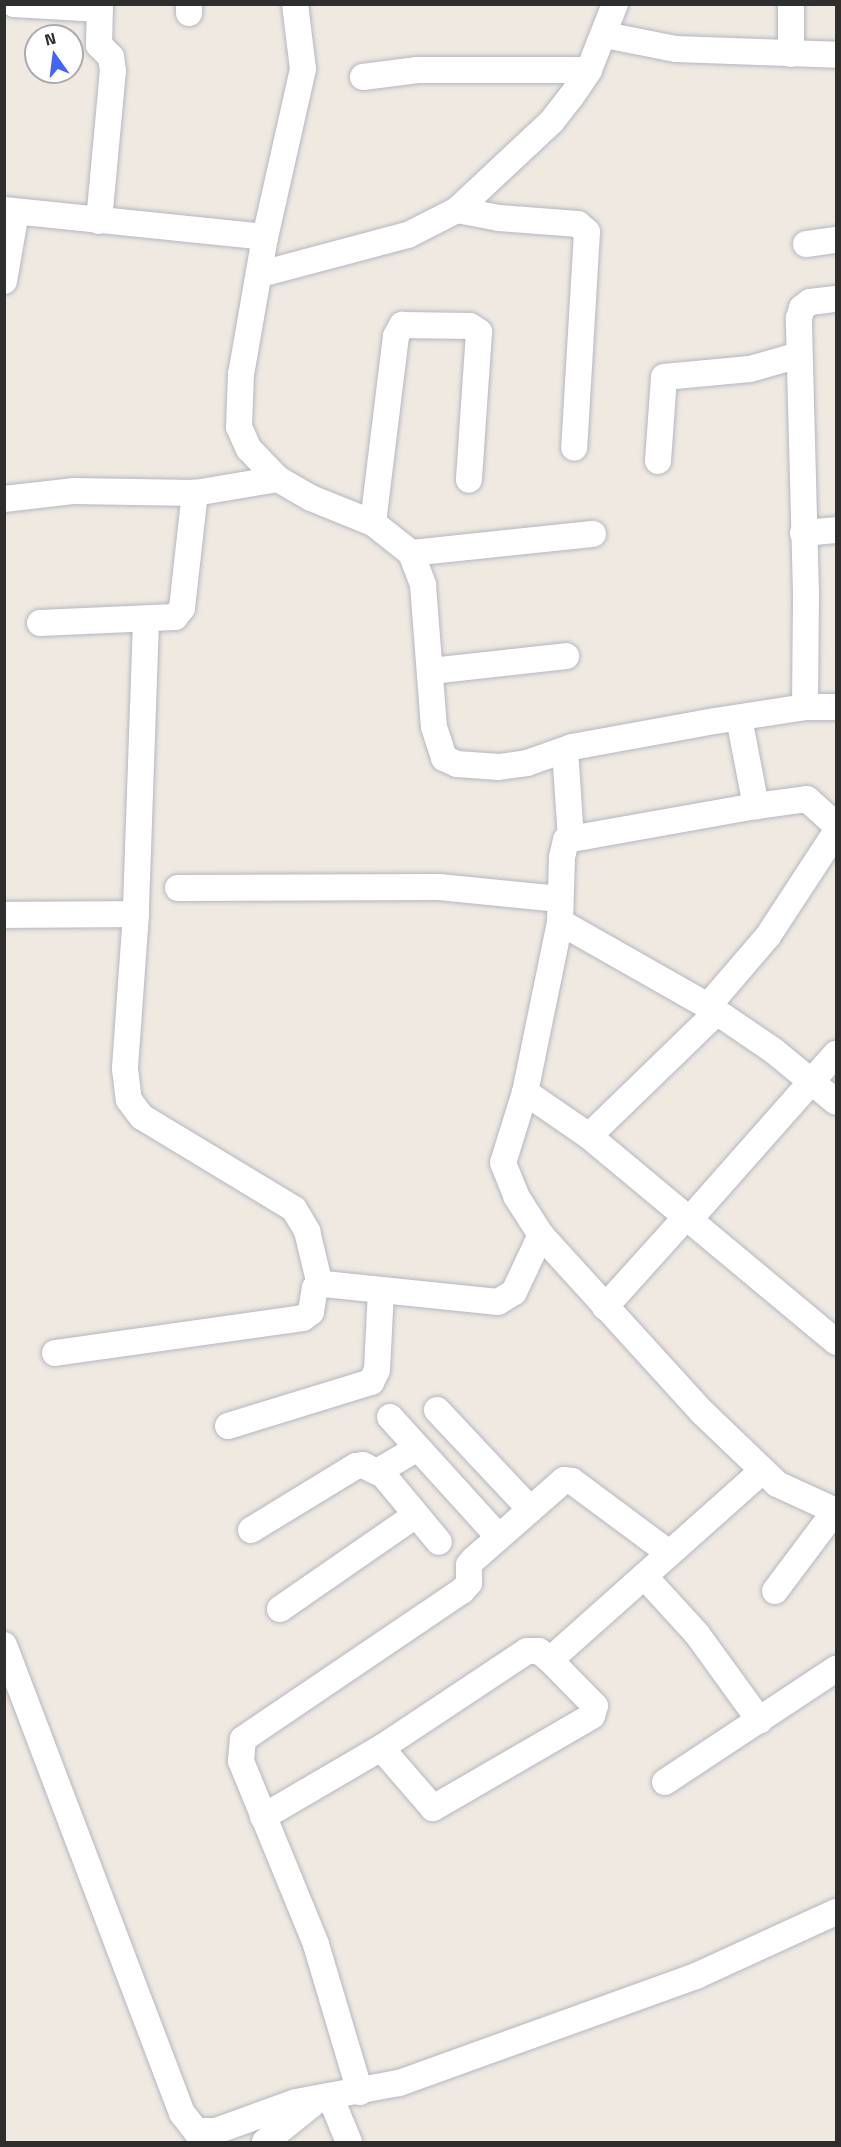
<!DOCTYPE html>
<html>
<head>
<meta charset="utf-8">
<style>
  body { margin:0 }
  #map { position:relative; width:841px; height:2147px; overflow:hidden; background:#efe9e1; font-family:"Titillium Web",sans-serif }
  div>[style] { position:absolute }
  .roads { filter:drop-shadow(0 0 2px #b4b7c1) drop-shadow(0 0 2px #b4b7c1) }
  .minor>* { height:26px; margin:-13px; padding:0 13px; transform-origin:13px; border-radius:13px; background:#fff }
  span { translate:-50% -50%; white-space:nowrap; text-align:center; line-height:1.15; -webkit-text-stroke:6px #fff; paint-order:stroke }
  .frame { position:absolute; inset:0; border:6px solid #2e2e2e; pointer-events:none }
  .north { position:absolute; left:24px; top:24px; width:60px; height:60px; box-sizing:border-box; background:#fff; border:2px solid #ababab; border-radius:50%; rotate:346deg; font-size:16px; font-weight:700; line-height:24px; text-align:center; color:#2e2e2e }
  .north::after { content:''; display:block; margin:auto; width:21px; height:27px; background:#4264fb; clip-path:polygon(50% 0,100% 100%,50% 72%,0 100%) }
</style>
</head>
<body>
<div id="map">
  <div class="roads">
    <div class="minor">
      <div style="left:14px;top:4px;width:86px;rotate:3.3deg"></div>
      <div style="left:189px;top:4px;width:9px;rotate:90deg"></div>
      <div style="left:295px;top:4px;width:65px;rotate:83deg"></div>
      <div style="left:303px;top:69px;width:172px;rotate:102.7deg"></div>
      <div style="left:265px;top:237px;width:139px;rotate:99.9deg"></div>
      <div style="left:241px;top:374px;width:53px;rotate:92.2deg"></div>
      <div style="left:239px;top:427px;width:24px;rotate:66deg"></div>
      <div style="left:249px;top:449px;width:42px;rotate:46deg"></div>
      <div style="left:278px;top:479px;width:38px;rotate:30deg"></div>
      <div style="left:311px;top:498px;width:67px;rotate:22deg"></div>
      <div style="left:373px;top:523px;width:48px;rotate:38.3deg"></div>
      <div style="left:411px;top:553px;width:34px;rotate:69deg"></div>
      <div style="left:423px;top:585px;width:142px;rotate:85.6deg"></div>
      <div style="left:434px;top:727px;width:33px;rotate:72deg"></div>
      <div style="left:444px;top:758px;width:14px;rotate:25deg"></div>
      <div style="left:457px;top:764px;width:42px;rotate:4.1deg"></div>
      <div style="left:499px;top:767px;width:28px;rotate:-8deg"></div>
      <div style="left:527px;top:763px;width:48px;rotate:-19.6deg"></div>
      <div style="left:572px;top:747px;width:145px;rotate:-10.3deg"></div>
      <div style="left:715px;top:721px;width:91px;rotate:-8.8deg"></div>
      <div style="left:805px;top:707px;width:31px"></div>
      <div style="left:605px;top:35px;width:72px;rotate:11.2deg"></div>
      <div style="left:676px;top:49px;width:160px;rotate:2.1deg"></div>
      <div style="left:791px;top:54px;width:50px;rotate:-90deg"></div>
      <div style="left:363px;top:77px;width:55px;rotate:-7.3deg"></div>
      <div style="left:418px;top:70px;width:171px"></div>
      <div style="left:4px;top:210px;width:262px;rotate:5.9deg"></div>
      <div style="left:457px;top:210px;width:43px;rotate:10.8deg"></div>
      <div style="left:499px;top:218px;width:79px;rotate:4.3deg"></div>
      <div style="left:578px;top:224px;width:12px;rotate:42deg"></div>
      <div style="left:587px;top:232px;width:216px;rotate:93.4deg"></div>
      <div style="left:99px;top:221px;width:151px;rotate:-84.7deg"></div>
      <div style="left:113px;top:71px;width:14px;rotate:-98deg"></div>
      <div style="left:111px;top:57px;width:17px;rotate:-135deg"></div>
      <div style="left:99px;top:45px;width:41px;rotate:-88.6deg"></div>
      <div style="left:806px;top:244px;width:30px;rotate:-8deg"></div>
      <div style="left:261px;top:274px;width:152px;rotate:-14.9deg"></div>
      <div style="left:408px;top:235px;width:55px;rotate:-27deg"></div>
      <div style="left:457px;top:210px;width:130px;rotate:-43.1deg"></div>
      <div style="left:552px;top:121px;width:31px;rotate:-52deg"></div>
      <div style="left:571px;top:97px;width:32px;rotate:-56deg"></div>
      <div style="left:589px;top:70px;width:71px;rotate:-68.5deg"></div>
      <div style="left:4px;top:281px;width:70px;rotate:-80.1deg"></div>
      <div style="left:658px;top:461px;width:84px;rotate:-85.9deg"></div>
      <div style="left:664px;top:377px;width:86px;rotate:-5.3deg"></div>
      <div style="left:750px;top:369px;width:51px;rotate:-15.9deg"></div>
      <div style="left:4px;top:499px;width:69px;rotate:-6.6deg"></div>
      <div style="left:73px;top:491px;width:122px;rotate:0.9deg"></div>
      <div style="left:195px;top:493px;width:84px;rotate:-9.6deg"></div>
      <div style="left:373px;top:523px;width:188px;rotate:-83deg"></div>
      <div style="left:396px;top:336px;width:13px;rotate:-61deg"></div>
      <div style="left:402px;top:325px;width:68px;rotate:0.8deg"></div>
      <div style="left:470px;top:326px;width:11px;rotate:34deg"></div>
      <div style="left:479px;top:332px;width:148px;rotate:93.9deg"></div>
      <div style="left:803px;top:533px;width:33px;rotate:-5deg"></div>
      <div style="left:411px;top:553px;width:183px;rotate:-6deg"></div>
      <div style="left:146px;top:621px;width:293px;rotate:92deg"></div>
      <div style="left:136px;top:914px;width:155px;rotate:94.1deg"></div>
      <div style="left:125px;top:1069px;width:31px;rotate:83deg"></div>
      <div style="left:129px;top:1100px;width:21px;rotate:53deg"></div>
      <div style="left:142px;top:1117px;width:178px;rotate:31.2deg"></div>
      <div style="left:294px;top:1209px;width:26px;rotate:59deg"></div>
      <div style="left:307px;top:1231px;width:56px;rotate:76.5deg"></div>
      <div style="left:40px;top:623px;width:135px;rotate:-2.5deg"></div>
      <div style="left:175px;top:617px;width:11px;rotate:-52deg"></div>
      <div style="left:182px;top:608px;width:116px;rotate:-83.6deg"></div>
      <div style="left:431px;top:671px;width:136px;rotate:-6.3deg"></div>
      <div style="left:805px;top:707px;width:113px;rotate:-89.5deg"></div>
      <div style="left:806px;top:594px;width:276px;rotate:-91.5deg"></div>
      <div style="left:799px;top:318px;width:10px;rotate:-73deg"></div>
      <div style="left:802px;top:308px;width:10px;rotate:-37deg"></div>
      <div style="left:810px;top:302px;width:26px;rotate:-7deg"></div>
      <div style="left:739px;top:718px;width:90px;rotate:79.1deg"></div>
      <div style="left:756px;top:806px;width:51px;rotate:-7.8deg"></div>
      <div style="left:807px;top:799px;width:39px;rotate:42deg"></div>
      <div style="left:565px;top:750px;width:88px;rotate:86.1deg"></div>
      <div style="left:756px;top:806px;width:193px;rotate:169.9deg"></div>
      <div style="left:566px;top:840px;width:18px;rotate:103deg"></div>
      <div style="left:562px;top:858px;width:64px;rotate:91.8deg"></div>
      <div style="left:560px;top:922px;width:174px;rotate:101.6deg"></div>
      <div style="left:525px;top:1092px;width:74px;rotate:107.2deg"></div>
      <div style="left:503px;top:1163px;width:35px;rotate:68deg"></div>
      <div style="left:516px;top:1196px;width:46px;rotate:57.3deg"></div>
      <div style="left:541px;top:1235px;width:239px;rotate:47.7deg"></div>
      <div style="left:702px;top:1412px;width:104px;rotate:43.8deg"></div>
      <div style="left:777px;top:1484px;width:65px;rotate:24.6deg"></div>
      <div style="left:178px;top:888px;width:261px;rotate:-0.2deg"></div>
      <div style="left:439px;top:887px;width:121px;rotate:5.7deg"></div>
      <div style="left:4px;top:915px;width:132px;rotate:-0.4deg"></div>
      <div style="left:560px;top:922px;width:170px;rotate:29.6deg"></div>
      <div style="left:708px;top:1006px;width:80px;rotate:34.3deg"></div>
      <div style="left:774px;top:1051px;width:80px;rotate:39.4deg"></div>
      <div style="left:708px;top:1006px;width:92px;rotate:-49.4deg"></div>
      <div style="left:768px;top:936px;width:124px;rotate:-56.8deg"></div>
      <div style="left:525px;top:1092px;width:78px;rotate:34.5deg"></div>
      <div style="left:589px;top:1136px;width:322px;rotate:39.8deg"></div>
      <div style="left:589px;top:1136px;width:178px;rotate:-44.1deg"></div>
      <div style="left:689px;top:1220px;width:222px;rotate:-48.5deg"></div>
      <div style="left:605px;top:1307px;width:121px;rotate:-48deg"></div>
      <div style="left:55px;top:1353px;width:250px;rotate:-8deg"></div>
      <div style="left:303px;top:1318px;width:10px;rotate:-37deg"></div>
      <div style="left:311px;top:1312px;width:24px;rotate:-81deg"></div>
      <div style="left:315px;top:1288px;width:10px;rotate:-24deg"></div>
      <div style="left:324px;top:1284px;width:175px;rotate:5.9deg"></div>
      <div style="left:498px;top:1302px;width:19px;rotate:-32deg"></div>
      <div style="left:514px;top:1292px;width:63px;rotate:-64.7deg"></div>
      <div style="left:437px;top:1410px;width:136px;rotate:46.8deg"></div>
      <div style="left:390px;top:1417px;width:162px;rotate:47.8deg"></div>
      <div style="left:228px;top:1426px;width:150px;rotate:-17.1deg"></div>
      <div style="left:371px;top:1382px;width:13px;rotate:-63deg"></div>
      <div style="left:377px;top:1370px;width:80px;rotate:-87.1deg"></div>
      <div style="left:380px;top:1471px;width:92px;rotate:50.3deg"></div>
      <div style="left:251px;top:1530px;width:123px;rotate:-31.4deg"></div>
      <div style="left:356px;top:1466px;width:7px;rotate:-8deg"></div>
      <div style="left:363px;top:1465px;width:16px;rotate:27deg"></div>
      <div style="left:377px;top:1472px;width:45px;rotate:-30.5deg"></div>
      <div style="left:644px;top:1576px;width:79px;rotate:47.6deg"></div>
      <div style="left:697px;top:1634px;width:107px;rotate:54.1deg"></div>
      <div style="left:775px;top:1591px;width:100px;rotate:-53.1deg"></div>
      <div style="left:280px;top:1609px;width:165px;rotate:-34.7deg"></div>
      <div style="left:4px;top:1645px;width:501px;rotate:69.18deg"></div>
      <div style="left:182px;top:2113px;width:23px;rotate:52deg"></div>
      <div style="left:196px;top:2131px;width:20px"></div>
      <div style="left:216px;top:2131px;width:85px;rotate:-19.9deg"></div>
      <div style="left:296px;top:2102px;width:105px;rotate:-10.5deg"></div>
      <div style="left:399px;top:2083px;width:316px;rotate:-19.8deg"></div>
      <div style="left:696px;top:1976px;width:154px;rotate:-24.6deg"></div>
      <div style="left:550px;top:1660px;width:284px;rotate:-41.7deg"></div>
      <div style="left:665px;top:1782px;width:205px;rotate:-33.5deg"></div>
      <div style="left:263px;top:1817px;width:137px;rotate:-30.3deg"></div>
      <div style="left:381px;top:1748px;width:175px;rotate:-33.6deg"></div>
      <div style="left:527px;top:1651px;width:12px"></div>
      <div style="left:539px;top:1651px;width:14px;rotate:39deg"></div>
      <div style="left:550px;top:1660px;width:64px;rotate:45.6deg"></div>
      <div style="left:595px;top:1706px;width:10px;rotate:107deg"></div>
      <div style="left:592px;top:1716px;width:184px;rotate:149.9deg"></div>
      <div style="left:433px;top:1808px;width:79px;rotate:-130.9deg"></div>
      <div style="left:360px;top:2092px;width:154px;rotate:-106.6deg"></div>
      <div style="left:316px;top:1944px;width:198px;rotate:-112.3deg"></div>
      <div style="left:241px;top:1761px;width:22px;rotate:-85deg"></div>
      <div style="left:243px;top:1739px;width:264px;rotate:-34.1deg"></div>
      <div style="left:462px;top:1591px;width:11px;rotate:-49deg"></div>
      <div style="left:469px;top:1583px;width:18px;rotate:-90deg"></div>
      <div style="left:469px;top:1565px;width:6px;rotate:-51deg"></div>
      <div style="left:473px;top:1560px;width:121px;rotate:-41.3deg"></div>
      <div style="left:564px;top:1480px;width:8px;rotate:7deg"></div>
      <div style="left:572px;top:1481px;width:121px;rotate:36.6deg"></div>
      <div style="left:330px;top:2096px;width:50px;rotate:67.6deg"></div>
      <div style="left:265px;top:2142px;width:70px;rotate:-38.7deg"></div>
    </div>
  </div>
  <div class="frame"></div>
  <div class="north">N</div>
</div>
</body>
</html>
